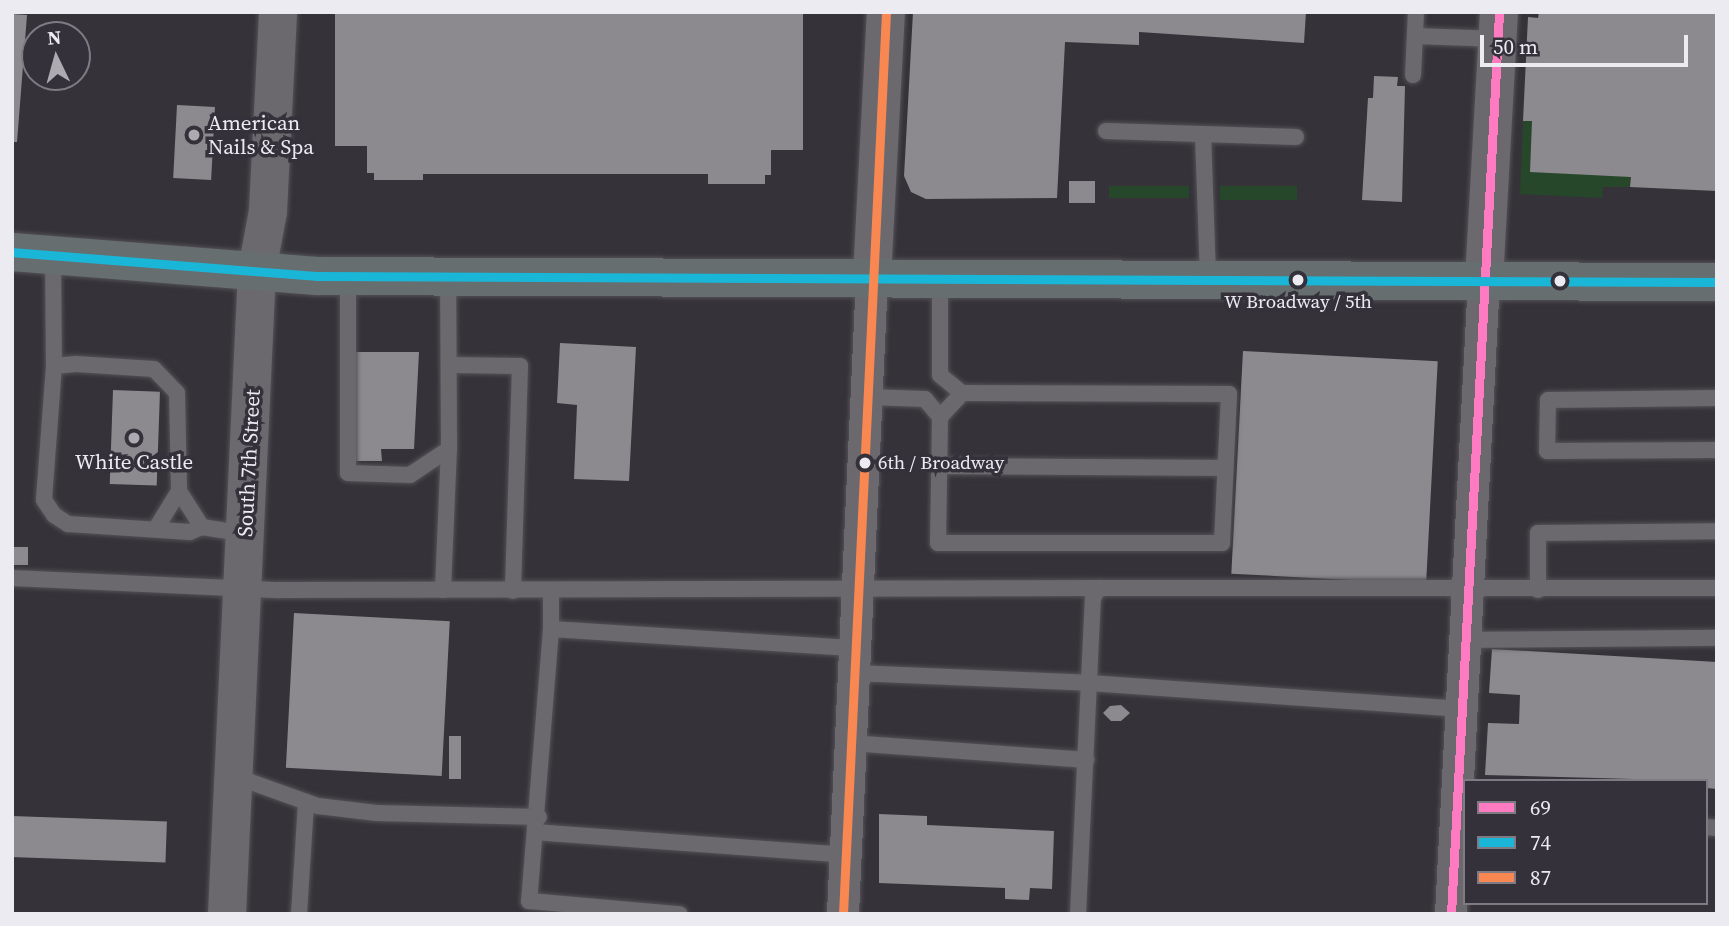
<!DOCTYPE html>
<html>
<head>
<meta charset="utf-8">
<style>
  body { margin:0 }
  #map { position:relative; width:1729px; height:926px; overflow:hidden; background:#353339; font-family:"Source Serif 4",serif }
  div>[style] { position:absolute }
  .green>* { inset:0; background:#27472a; transform-origin:0 0 }
  .building>* { inset:0; background:#8d8a8f; transform-origin:0 0 }
  .roads { filter:drop-shadow(0 0 2px #535157) drop-shadow(0 0 2px #535157) }
  .lane>* { height:16px; margin:-8px; padding:0 8px; transform-origin:8px; border-radius:8px; background:#6b696e }
  .street>* { height:32px; margin:-16px; padding:0 16px; transform-origin:16px; border-radius:16px; background:#6b696e }
  .secondary>* { height:38px; margin:-19px; padding:0 19px; transform-origin:19px; border-radius:19px; background:#6b696e }
  .primary>* { height:38px; margin:-19px; padding:0 19px; transform-origin:19px; border-radius:19px; background:#666e70 }
  .bus-1>* { height:9px; margin:-4.5px; padding:0 4.5px; transform-origin:4.5px; border-radius:4.5px; background:#fe7ac1 }
  .bus-2>* { height:9px; margin:-4.5px; padding:0 4.5px; transform-origin:4.5px; border-radius:4.5px; background:#1ab6d8 }
  .bus-3>* { height:9px; margin:-4.5px; padding:0 4.5px; transform-origin:4.5px; border-radius:4.5px; background:#f88751 }
  .dots>* { width:19px; height:19px; translate:-50% -50%; box-sizing:border-box; border:4px solid #34313b; border-radius:50% }
  span { translate:-50% -50%; white-space:nowrap; text-align:center; line-height:1.15; -webkit-text-stroke:7px #34313b; paint-order:stroke }
  .bus-label { font-size:19px; color:#edebf2 }
  .left { translate:0 -50%; text-align:left }
  .poi-label { font-size:21px; color:#edebf2 }
  .street-label { font-size:21px; color:#edebf2 }
  .frame { position:absolute; inset:0; border:14px solid #edebf2; pointer-events:none }
  .legend { position:absolute; left:1463px; top:779px; width:245px; height:126px; box-sizing:border-box; background:#34313b; border:2px solid #7e7b84; margin:0; padding:9px 12px; list-style:none; font-size:21px; color:#edebf2 }
  .legend li { display:flex; align-items:center; gap:14px; height:35px }
  .legend b { width:35px; border:2px solid #7e7b84 }
  .north { position:absolute; left:21px; top:21px; width:70px; height:70px; box-sizing:border-box; background:#34313b; border:2px solid #7e7b84; border-radius:50%; rotate:355deg; font-size:19px; font-weight:700; line-height:28px; text-align:center; color:#edebf2 }
  .north::after { content:''; display:block; margin:auto; width:24px; height:32px; background:#adabb1; clip-path:polygon(50% 0,100% 100%,50% 72%,0 100%) }
  .scale { position:absolute; left:1480px; top:35px; width:208px; height:32px; box-sizing:border-box; border:4px solid #edebf2; border-top:0; padding-left:9px; font-size:21px; line-height:24px; white-space:nowrap; color:#edebf2; -webkit-text-stroke:5px #34313b; paint-order:stroke }
</style>
</head>
<body>
<div id="map">
  <div class="green">
    <div style="clip-path:polygon(1523px 121px,1532px 121px,1631px 177px,1630px 187px,1603px 187px,1602px 198px,1520px 194px)"></div>
    <div style="left:1109px;top:186px;width:80px;height:12px"></div>
    <div style="left:1297px;top:186px;width:14px;height:77px;rotate:90deg"></div>
  </div>
  <div class="building">
    <div style="clip-path:polygon(335px 12px,803px 12px,803px 150px,771px 150px,771px 175px,765px 175px,765px 184px,708px 184px,708px 174px,423px 174px,423px 180px,374px 180px,374px 173px,367px 173px,367px 146px,335px 146px)"></div>
    <div style="clip-path:polygon(913px 12px,1306px 12px,1304px 43px,1139px 32px,1139px 45px,1065px 42px,1057px 198px,926px 199px,911px 192px,904px 176px)"></div>
    <div style="clip-path:polygon(1539px 12px,1717px 12px,1717px 191px,1630px 187px,1631px 177px,1530px 172px,1532px 121px,1523px 121px,1528px 17px,1538px 18px)"></div>
    <div style="clip-path:polygon(12px 14px,27px 15px,17px 142px,12px 142px)"></div>
    <div style="clip-path:polygon(1374px 76px,1398px 77px,1397px 86px,1405px 86px,1402px 202px,1362px 200px,1368px 98px,1373px 98px)"></div>
    <div style="left:177px;top:105px;width:38px;height:73px;rotate:3deg"></div>
    <div style="left:1069px;top:181px;width:26px;height:22px"></div>
    <div style="clip-path:polygon(560px 343px,636px 347px,629px 481px,574px 479px,577px 405px,557px 403px)"></div>
    <div style="left:1243px;top:351px;width:195px;height:223px;rotate:3deg"></div>
    <div style="clip-path:polygon(356px 352px,419px 352px,414px 449px,381px 449px,382px 461px,356px 461px)"></div>
    <div style="left:113px;top:390px;width:47px;height:94px;rotate:2deg"></div>
    <div style="left:12px;top:547px;width:16px;height:18px"></div>
    <div style="left:294px;top:613px;width:156px;height:155px;rotate:3deg"></div>
    <div style="clip-path:polygon(1492px 649px,1717px 662px,1717px 789px,1706px 788px,1706px 781px,1485px 775px,1488px 723px,1519px 724px,1520px 695px,1489px 693px)"></div>
    <div style="clip-path:polygon(1121px 705px,1130px 713px,1121px 721px,1111px 721px,1103px 713px,1110px 706px)"></div>
    <div style="left:449px;top:736px;width:12px;height:43px"></div>
    <div style="clip-path:polygon(879px 814px,927px 816px,927px 825px,1054px 831px,1052px 889px,1030px 888px,1029px 900px,1005px 899px,1005px 888px,879px 883px)"></div>
    <div style="left:12px;top:816px;width:155px;height:41px;rotate:2deg"></div>
  </div>
  <div class="roads">
    <div class="lane">
      <div style="left:1415px;top:36px;width:83px;rotate:2.1deg"></div>
      <div style="left:1413px;top:75px;width:63px;rotate:-87.3deg"></div>
      <div style="left:1106px;top:131px;width:190px;rotate:1.8deg"></div>
      <div style="left:1203px;top:134px;width:145px;rotate:88deg"></div>
      <div style="left:53px;top:256px;width:110px;rotate:89.5deg"></div>
      <div style="left:54px;top:366px;width:134px;rotate:94.3deg"></div>
      <div style="left:44px;top:500px;width:18px;rotate:56deg"></div>
      <div style="left:54px;top:515px;width:17px;rotate:33deg"></div>
      <div style="left:68px;top:524px;width:122px;rotate:3.8deg"></div>
      <div style="left:190px;top:532px;width:13px;rotate:-23deg"></div>
      <div style="left:348px;top:276px;width:197px;rotate:90deg"></div>
      <div style="left:348px;top:473px;width:62px;rotate:1.8deg"></div>
      <div style="left:410px;top:475px;width:47px;rotate:-33.7deg"></div>
      <div style="left:449px;top:449px;width:172px;rotate:-90.3deg"></div>
      <div style="left:450px;top:365px;width:70px;rotate:0.8deg"></div>
      <div style="left:520px;top:366px;width:225px;rotate:91.8deg"></div>
      <div style="left:54px;top:366px;width:22px;rotate:-5deg"></div>
      <div style="left:76px;top:364px;width:78px;rotate:3.7deg"></div>
      <div style="left:154px;top:369px;width:33px;rotate:46deg"></div>
      <div style="left:177px;top:393px;width:98px;rotate:88.8deg"></div>
      <div style="left:179px;top:491px;width:43px;rotate:57.4deg"></div>
      <div style="left:202px;top:527px;width:45px;rotate:9deg"></div>
      <div style="left:868px;top:397px;width:57px;rotate:2deg"></div>
      <div style="left:925px;top:399px;width:23px;rotate:50deg"></div>
      <div style="left:940px;top:417px;width:126px;rotate:90.9deg"></div>
      <div style="left:938px;top:543px;width:284px"></div>
      <div style="left:1222px;top:543px;width:149px;rotate:-87.3deg"></div>
      <div style="left:1229px;top:394px;width:267px;rotate:-179.8deg"></div>
      <div style="left:962px;top:393px;width:28px;rotate:-141deg"></div>
      <div style="left:940px;top:375px;width:97px;rotate:-90deg"></div>
      <div style="left:1717px;top:398px;width:169px;rotate:179.3deg"></div>
      <div style="left:1548px;top:400px;width:51px;rotate:91.1deg"></div>
      <div style="left:1547px;top:451px;width:170px;rotate:-0.3deg"></div>
      <div style="left:940px;top:417px;width:33px;rotate:-47deg"></div>
      <div style="left:939px;top:466px;width:286px;rotate:0.4deg"></div>
      <div style="left:157px;top:527px;width:42px;rotate:-58.6deg"></div>
      <div style="left:12px;top:578px;width:268px;rotate:2.6deg"></div>
      <div style="left:280px;top:590px;width:819px;rotate:-0.14deg"></div>
      <div style="left:443px;top:590px;width:141px;rotate:-87.6deg"></div>
      <div style="left:1538px;top:590px;width:57px;rotate:-90deg"></div>
      <div style="left:1538px;top:533px;width:179px;rotate:-0.6deg"></div>
      <div style="left:551px;top:591px;width:38px;rotate:90deg"></div>
      <div style="left:551px;top:629px;width:305px;rotate:3.6deg"></div>
      <div style="left:551px;top:629px;width:273px;rotate:94.6deg"></div>
      <div style="left:529px;top:901px;width:151px;rotate:5deg"></div>
      <div style="left:1465px;top:640px;width:252px;rotate:-0.5deg"></div>
      <div style="left:854px;top:673px;width:235px;rotate:2.4deg"></div>
      <div style="left:1089px;top:683px;width:374px;rotate:4deg"></div>
      <div style="left:851px;top:743px;width:236px;rotate:4.1deg"></div>
      <div style="left:234px;top:776px;width:89px;rotate:19.7deg"></div>
      <div style="left:318px;top:806px;width:59px;rotate:6.8deg"></div>
      <div style="left:377px;top:813px;width:162px;rotate:1.4deg"></div>
      <div style="left:1706px;top:827px;width:11px;rotate:5deg"></div>
      <div style="left:535px;top:832px;width:311px;rotate:4.2deg"></div>
      <div style="left:299px;top:914px;width:112px;rotate:-86.4deg"></div>
      <div style="left:1078px;top:914px;width:316px;rotate:-87.3deg"></div>
      <div style="left:1093px;top:598px;width:12px;rotate:-59deg"></div>
      <div style="left:1099px;top:588px;width:618px"></div>
    </div>
    <div class="street">
      <div style="left:843px;top:914px;width:638px;rotate:-87.39deg"></div>
      <div style="left:1451px;top:914px;width:635px;rotate:-87.02deg"></div>
    </div>
    <div class="secondary">
      <div style="left:872px;top:277px;width:265px;rotate:-87deg"></div>
      <div style="left:1484px;top:280px;width:268px;rotate:-86.8deg"></div>
      <div style="left:227px;top:914px;width:644px;rotate:-87.33deg"></div>
      <div style="left:257px;top:271px;width:61px;rotate:-79.6deg"></div>
      <div style="left:268px;top:211px;width:199px;rotate:-87.1deg"></div>
    </div>
    <div class="primary">
      <div style="left:12px;top:252px;width:306px;rotate:4.5deg"></div>
      <div style="left:317px;top:276px;width:1400px;rotate:0.25deg"></div>
    </div>
  </div>
  <div class="bus-1">
    <div style="left:1451px;top:914px;width:903px;rotate:-86.95deg"></div>
  </div>
  <div class="bus-2">
    <div style="left:12px;top:252px;width:306px;rotate:4.5deg"></div>
    <div style="left:317px;top:276px;width:1400px;rotate:0.25deg"></div>
  </div>
  <div class="bus-3">
    <div style="left:843px;top:914px;width:903px;rotate:-87.27deg"></div>
  </div>
  <div class="dots">
    <div style="left:194px;top:135px;background:#adabb1"></div>
    <div style="left:1298px;top:280px;background:#edebf2"></div>
    <div style="left:1560px;top:281px;background:#edebf2"></div>
    <div style="left:134px;top:438px;background:#adabb1"></div>
    <div style="left:865px;top:463px;background:#edebf2"></div>
  </div>
  <div class="bus-label">
    <span style="left:1298px;top:302px">W Broadway / 5th</span>
    <span class="left" style="left:878px;top:463px">6th / Broadway</span>
  </div>
  <div class="poi-label">
    <span class="left" style="left:208px;top:135px">American<br>Nails &amp; Spa</span>
    <span style="left:134px;top:462px">White Castle</span>
  </div>
  <div class="street-label">
    <span style="left:249px;top:463px;rotate:-87deg">South 7th Street</span>
  </div>
  <div class="frame"></div>
  <ul class="legend">
  <li><b style="height:9px;background:#fe7ac1"></b>69</li>
  <li><b style="height:9px;background:#1ab6d8"></b>74</li>
  <li><b style="height:9px;background:#f88751"></b>87</li>
  </ul>
  <div class="north">N</div>
  <div class="scale">50 m</div>
</div>
</body>
</html>
